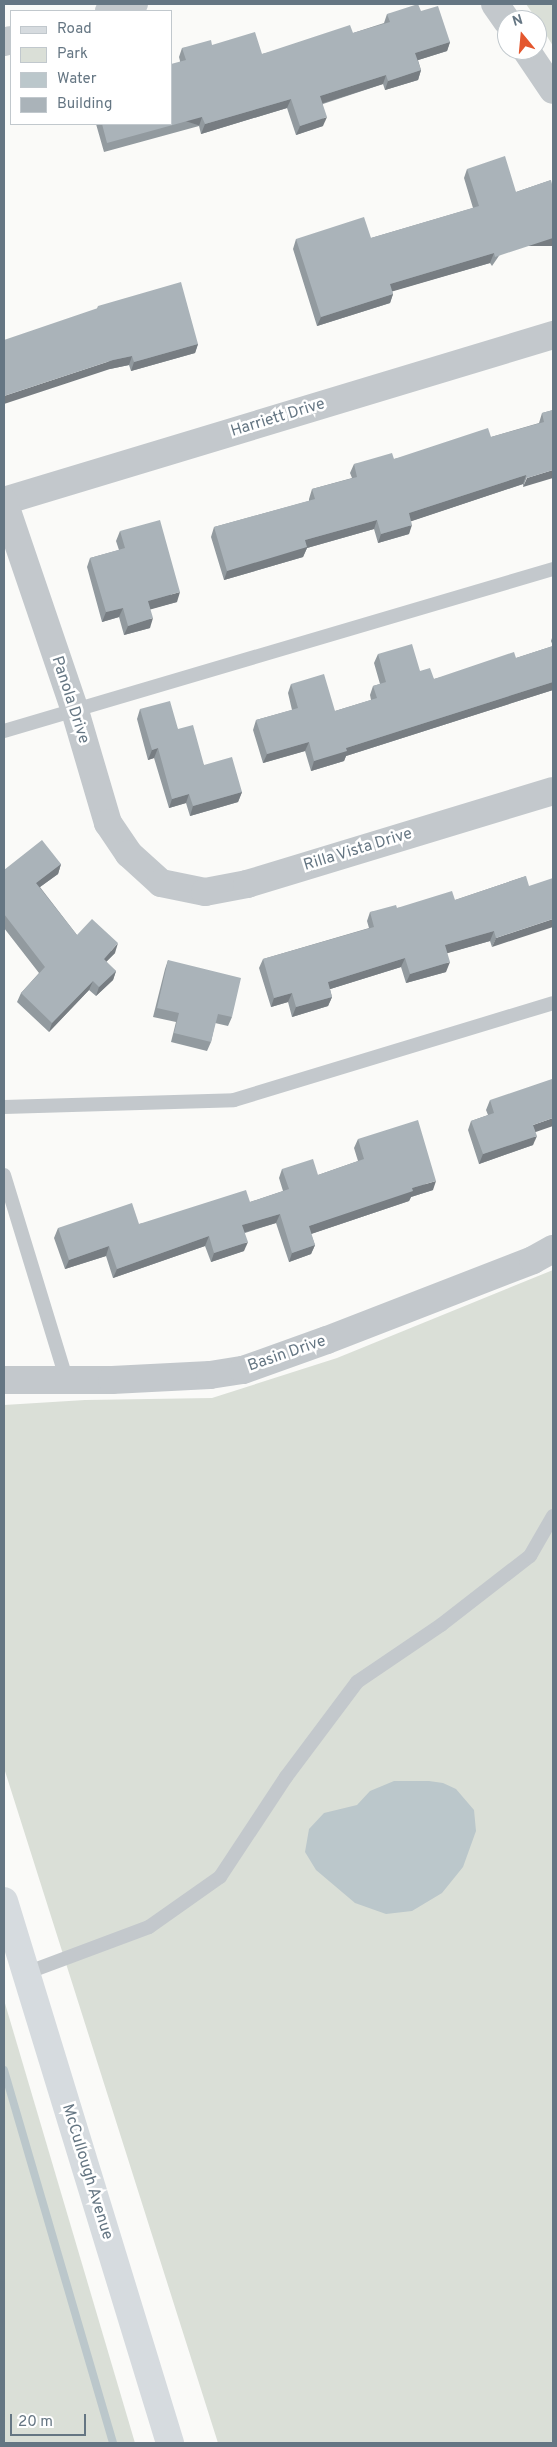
<!DOCTYPE html>
<html>
<head>
<meta charset="utf-8">
<style>
  body { margin:0 }
  #map { position:relative; width:557px; height:2447px; overflow:hidden; background:#fafaf8; font-family:Overpass,sans-serif }
  div>[style] { position:absolute }
  .green>* { inset:0; background:#dadfd7 }
  .water>* { inset:0; background:#bbc7cb }
  .stream>* { height:8px; margin:-4px; padding:0 4px; transform-origin:4px; border-radius:4px; background:#bbc7cb }
  .service>* { height:14px; margin:-7px; padding:0 7px; transform-origin:7px; border-radius:7px; background:#c3c8cc }
  .minor>* { height:28px; margin:-14px; padding:0 14px; transform-origin:14px; border-radius:14px; background:#c3c8cc }
  .secondary>* { height:28px; margin:-14px; padding:0 14px; transform-origin:14px; border-radius:14px; background:#d6dbdf }
  .wall>* { inset:0; background:#929a9f }
  .shaded-wall>* { inset:0; background:#777d82; transform-origin:0 0 }
  .building>* { inset:0; background:#aab3b9 }
  span { translate:-50% -50%; white-space:nowrap; text-align:center; line-height:1.15; -webkit-text-stroke:5px #fff; paint-order:stroke }
  .street-label { font-size:16px; color:#657683 }
  .frame { position:absolute; inset:0; border:5px solid #657683; pointer-events:none }
  .legend { position:absolute; left:10px; top:10px; width:162px; height:115px; box-sizing:border-box; background:#fff; border:1px solid #c1c8cd; margin:0; padding:6px 9px; list-style:none; font-size:15px; color:#657683 }
  .legend li { display:flex; align-items:center; gap:10px; height:25px }
  .legend b { width:25px; border:1px solid #c1c8cd }
  .north { position:absolute; left:497px; top:10px; width:50px; height:50px; box-sizing:border-box; background:#fff; border:1px solid #c1c8cd; border-radius:50%; rotate:343deg; font-size:14px; font-weight:700; line-height:20px; text-align:center; color:#657683 }
  .north::after { content:''; display:block; margin:auto; width:18px; height:22px; background:#e4572e; clip-path:polygon(50% 0,100% 100%,50% 72%,0 100%) }
  .scale { position:absolute; left:10px; top:2414px; width:76px; height:22px; box-sizing:border-box; border:2px solid #657683; border-top:0; padding-left:6px; font-size:15px; line-height:18px; white-space:nowrap; color:#657683; -webkit-text-stroke:4px #fff; paint-order:stroke }
</style>
</head>
<body>
<div id="map">
  <div class="green">
    <div style="clip-path:polygon(526px 4px,553px 4px,553px 46px,537px 20px)"></div>
    <div style="clip-path:polygon(553px 1270px,553px 2443px,218px 2443px,4px 1768px,4px 1405px,85px 1400px,212px 1398px,337px 1358px)"></div>
    <div style="clip-path:polygon(4px 2000px,135px 2443px,4px 2443px)"></div>
  </div>
  <div class="water">
    <div style="clip-path:polygon(394px 1781px,429px 1781px,443px 1783px,456px 1789px,474px 1810px,476px 1831px,463px 1867px,442px 1893px,412px 1911px,386px 1914px,355px 1903px,316px 1870px,305px 1852px,309px 1829px,324px 1813px,357px 1805px,370px 1791px)"></div>
  </div>
  <div class="stream">
    <div style="left:4px;top:2070px;width:389px;rotate:73.7deg"></div>
  </div>
  <div class="service">
    <div style="left:4px;top:731px;width:572px;rotate:-16.44deg"></div>
    <div style="left:4px;top:1107px;width:230px;rotate:-1.7deg"></div>
    <div style="left:234px;top:1100px;width:333px;rotate:-16.9deg"></div>
    <div style="left:4px;top:1175px;width:212px;rotate:73deg"></div>
    <div style="left:26px;top:1973px;width:131px;rotate:-20.5deg"></div>
    <div style="left:149px;top:1927px;width:87px;rotate:-35.2deg"></div>
    <div style="left:220px;top:1877px;width:120px;rotate:-56.6deg"></div>
    <div style="left:286px;top:1777px;width:119px;rotate:-53.2deg"></div>
    <div style="left:357px;top:1682px;width:102px;rotate:-34.2deg"></div>
    <div style="left:441px;top:1625px;width:113px;rotate:-37.8deg"></div>
    <div style="left:530px;top:1556px;width:46px;rotate:-60.1deg"></div>
  </div>
  <div class="minor">
    <div style="left:495px;top:4px;width:21px;rotate:55deg"></div>
    <div style="left:109px;top:11px;width:26px;rotate:-16deg"></div>
    <div style="left:4px;top:42px;width:7px;rotate:-16deg"></div>
    <div style="left:526px;top:50px;width:48px;rotate:56deg"></div>
    <div style="left:4px;top:501px;width:574px;rotate:-16.82deg"></div>
    <div style="left:4px;top:502px;width:221px;rotate:71.2deg"></div>
    <div style="left:75px;top:711px;width:117px;rotate:73.6deg"></div>
    <div style="left:108px;top:823px;width:37px;rotate:56deg"></div>
    <div style="left:129px;top:854px;width:43px;rotate:42.2deg"></div>
    <div style="left:161px;top:883px;width:45px;rotate:11.6deg"></div>
    <div style="left:205px;top:892px;width:43px;rotate:-10.8deg"></div>
    <div style="left:247px;top:884px;width:320px;rotate:-16.9deg"></div>
    <div style="left:4px;top:1380px;width:108px"></div>
    <div style="left:112px;top:1380px;width:98px;rotate:-2.9deg"></div>
    <div style="left:210px;top:1375px;width:33px;rotate:-9deg"></div>
    <div style="left:243px;top:1370px;width:89px;rotate:-19.7deg"></div>
    <div style="left:327px;top:1340px;width:221px;rotate:-21.2deg"></div>
    <div style="left:533px;top:1260px;width:23px;rotate:-29deg"></div>
  </div>
  <div class="secondary">
    <div style="left:4px;top:1901px;width:567px;rotate:72.97deg"></div>
  </div>
  <div class="wall">
    <div style="clip-path:polygon(421px 11px,450px 42px,447px 51px,418px 60px,421px 70px,418px 80px,385px 90px,383px 84px,323px 104px,323px 126px,296px 135px,287px 108px,201px 134px,199px 126px,104px 152px,96px 124px,171px 124px,180px 61px,179px 57px,182px 48px,212px 45px,262px 54px,353px 33px,384px 23px,387px 14px)"></div>
    <div style="clip-path:polygon(467px 169px,516px 192px,551px 180px,492px 266px,490px 263px,392px 291px,393px 294px,390px 303px,317px 326px,293px 249px,296px 239px,371px 238px,473px 208px,464px 178px)"></div>
    <div style="clip-path:polygon(98px 306px,198px 344px,195px 353px,131px 371px,129px 365px,110px 369px,97px 309px)"></div>
    <div style="clip-path:polygon(553px 410px,523px 487px,523px 484px,411px 521px,409px 534px,378px 543px,374px 529px,307px 548px,303px 557px,224px 580px,211px 537px,214px 527px,309px 501px,309px 499px,312px 489px,352px 478px,350px 473px,354px 464px,394px 459px,491px 437px,539px 423px,542px 413px)"></div>
    <div style="clip-path:polygon(120px 531px,177px 602px,150px 609px,150px 628px,124px 635px,119px 617px,102px 622px,87px 567px,90px 558px,119px 550px,116px 541px)"></div>
    <div style="clip-path:polygon(553px 635px,553px 690px,346px 756px,344px 761px,311px 771px,305px 751px,263px 763px,253px 730px,256px 720px,292px 710px,288px 693px,291px 684px,335px 711px,371px 700px,370px 695px,373px 686px,380px 684px,374px 663px,378px 654px,420px 671px,434px 679px,516px 658px,553px 646px,551px 641px)"></div>
    <div style="clip-path:polygon(140px 709px,178px 729px,204px 765px,242px 792px,238px 802px,190px 816px,186px 803px,169px 808px,154px 758px,148px 760px,137px 719px)"></div>
    <div style="clip-path:polygon(61px 864px,58px 874px,40px 887px,77px 935px,115px 953px,106px 962px,116px 971px,113px 980px,96px 996px,89px 990px,49px 1032px,17px 1002px,21px 993px,39px 973px,4px 928px,4px 870px)"></div>
    <div style="clip-path:polygon(526px 876px,492px 947px,490px 941px,447px 953px,446px 972px,406px 983px,401px 967px,330px 989px,332px 997px,328px 1006px,292px 1017px,288px 1002px,271px 1007px,259px 968px,263px 959px,369px 928px,367px 921px,370px 912px,397px 908px,455px 900px)"></div>
    <div style="clip-path:polygon(168px 960px,232px 1017px,228px 1026px,215px 1023px,211px 1042px,207px 1051px,171px 1042px,176px 1022px,153px 1017px,165px 969px)"></div>
    <div style="clip-path:polygon(490px 1100px,535px 1132px,533px 1145px,479px 1164px,468px 1130px,471px 1121px,488px 1115px,486px 1110px)"></div>
    <div style="clip-path:polygon(358px 1139px,433px 1190px,411px 1197px,409px 1201px,311px 1234px,315px 1245px,311px 1254px,289px 1262px,276px 1223px,245px 1233px,244px 1251px,211px 1262px,205px 1246px,113px 1278px,106px 1256px,65px 1269px,54px 1238px,58px 1228px,139px 1224px,250px 1202px,283px 1191px,279px 1178px,282px 1169px,318px 1175px,358px 1161px,354px 1148px)"></div>
  </div>
  <div class="shaded-wall">
    <div style="clip-path:polygon(450px 42px,447px 51px,412px 62px,415px 53px)"></div>
    <div style="clip-path:polygon(421px 70px,418px 80px,385px 90px,388px 81px)"></div>
    <div style="clip-path:polygon(386px 75px,383px 84px,317px 105px,320px 96px)"></div>
    <div style="clip-path:polygon(291px 99px,287px 108px,201px 134px,205px 124px)"></div>
    <div style="left:202px;top:117px;width:9px;height:98px;rotate:108deg"></div>
    <div style="clip-path:polygon(327px 117px,323px 126px,296px 135px,300px 126px)"></div>
    <div style="left:553px;top:238px;width:8px;height:61px;rotate:90deg"></div>
    <div style="clip-path:polygon(494px 253px,490px 263px,387px 293px,390px 284px)"></div>
    <div style="clip-path:polygon(393px 294px,390px 303px,317px 326px,321px 317px)"></div>
    <div style="clip-path:polygon(198px 344px,195px 353px,131px 371px,134px 362px)"></div>
    <div style="clip-path:polygon(132px 356px,129px 365px,110px 369px,4px 404px,4px 396px,113px 360px)"></div>
    <div style="clip-path:polygon(553px 470px,553px 478px,523px 487px,527px 478px)"></div>
    <div style="clip-path:polygon(526px 475px,523px 484px,406px 523px,409px 513px)"></div>
    <div style="clip-path:polygon(377px 520px,374px 529px,307px 548px,303px 557px,224px 580px,227px 571px,305px 540px)"></div>
    <div style="clip-path:polygon(412px 525px,409px 534px,378px 543px,381px 534px)"></div>
    <div style="clip-path:polygon(180px 592px,177px 602px,145px 611px,148px 601px)"></div>
    <div style="clip-path:polygon(123px 608px,119px 617px,102px 622px,106px 612px)"></div>
    <div style="clip-path:polygon(153px 618px,150px 628px,124px 635px,128px 626px)"></div>
    <div style="clip-path:polygon(553px 682px,553px 690px,346px 756px,344px 761px,311px 771px,314px 761px,346px 748px)"></div>
    <div style="clip-path:polygon(309px 742px,305px 751px,263px 763px,267px 754px)"></div>
    <div style="clip-path:polygon(158px 748px,154px 758px,148px 760px,152px 750px)"></div>
    <div style="clip-path:polygon(242px 792px,238px 802px,190px 816px,193px 806px)"></div>
    <div style="clip-path:polygon(189px 794px,186px 803px,169px 808px,172px 799px)"></div>
    <div style="clip-path:polygon(61px 864px,58px 874px,33px 892px,36px 883px)"></div>
    <div style="clip-path:polygon(553px 919px,553px 927px,492px 947px,496px 938px)"></div>
    <div style="clip-path:polygon(494px 931px,490px 941px,441px 955px,445px 945px)"></div>
    <div style="clip-path:polygon(118px 943px,115px 953px,100px 968px,104px 959px)"></div>
    <div style="clip-path:polygon(405px 958px,401px 967px,324px 991px,328px 982px)"></div>
    <div style="clip-path:polygon(450px 962px,446px 972px,406px 983px,410px 974px)"></div>
    <div style="clip-path:polygon(116px 971px,113px 980px,96px 996px,99px 987px)"></div>
    <div style="clip-path:polygon(93px 981px,89px 990px,49px 1032px,52px 1023px)"></div>
    <div style="clip-path:polygon(292px 993px,288px 1002px,271px 1007px,274px 998px)"></div>
    <div style="clip-path:polygon(332px 997px,328px 1006px,292px 1017px,296px 1007px)"></div>
    <div style="clip-path:polygon(553px 1118px,553px 1126px,530px 1134px,533px 1125px)"></div>
    <div style="clip-path:polygon(537px 1136px,533px 1145px,479px 1164px,483px 1154px)"></div>
    <div style="clip-path:polygon(436px 1181px,433px 1190px,411px 1197px,409px 1201px,305px 1236px,309px 1226px,412px 1188px)"></div>
    <div style="clip-path:polygon(280px 1214px,276px 1223px,239px 1234px,242px 1225px)"></div>
    <div style="clip-path:polygon(209px 1236px,205px 1246px,113px 1278px,117px 1269px)"></div>
    <div style="clip-path:polygon(248px 1242px,244px 1251px,211px 1262px,214px 1253px)"></div>
    <div style="clip-path:polygon(315px 1245px,311px 1254px,289px 1262px,292px 1253px)"></div>
    <div style="clip-path:polygon(109px 1246px,106px 1256px,65px 1269px,69px 1260px)"></div>
  </div>
  <div class="building">
    <div style="clip-path:polygon(418px 4px,421px 11px,438px 6px,450px 42px,415px 53px,421px 70px,388px 81px,386px 75px,320px 96px,327px 117px,300px 126px,291px 99px,205px 124px,202px 117px,107px 143px,102px 124px,171px 124px,171px 64px,186px 60px,182px 48px,211px 40px,212px 45px,255px 32px,262px 54px,350px 25px,353px 33px,390px 22px,387px 14px)"></div>
    <div style="clip-path:polygon(505px 156px,516px 192px,551px 180px,553px 188px,553px 238px,495px 257px,494px 253px,390px 284px,393px 294px,321px 317px,296px 239px,364px 217px,371px 238px,479px 206px,467px 169px)"></div>
    <div style="clip-path:polygon(181px 282px,198px 344px,134px 362px,132px 356px,113px 360px,4px 396px,4px 340px,98px 308px,98px 306px)"></div>
    <div style="clip-path:polygon(553px 410px,553px 470px,527px 478px,526px 475px,409px 513px,412px 525px,381px 534px,377px 520px,305px 540px,307px 547px,227px 571px,214px 527px,315px 499px,312px 489px,357px 477px,354px 464px,392px 453px,394px 459px,488px 428px,491px 437px,544px 422px,542px 413px)"></div>
    <div style="clip-path:polygon(160px 520px,180px 592px,148px 601px,153px 618px,128px 626px,123px 608px,106px 612px,90px 558px,125px 548px,120px 531px)"></div>
    <div style="clip-path:polygon(412px 644px,420px 671px,430px 668px,434px 679px,514px 652px,516px 658px,553px 646px,553px 682px,346px 748px,347px 751px,314px 761px,309px 742px,267px 754px,256px 720px,298px 708px,291px 684px,324px 674px,335px 711px,377px 698px,373px 686px,386px 682px,378px 654px)"></div>
    <div style="clip-path:polygon(170px 701px,178px 729px,193px 725px,204px 765px,232px 757px,242px 792px,193px 806px,189px 794px,172px 799px,158px 748px,152px 750px,140px 709px)"></div>
    <div style="clip-path:polygon(42px 840px,61px 864px,36px 883px,77px 935px,92px 919px,118px 943px,104px 959px,116px 971px,99px 987px,93px 981px,52px 1023px,21px 993px,45px 967px,4px 914px,4px 870px)"></div>
    <div style="clip-path:polygon(526px 876px,529px 886px,553px 878px,553px 919px,496px 938px,494px 931px,445px 945px,450px 962px,410px 974px,405px 958px,328px 982px,332px 997px,296px 1007px,292px 993px,274px 998px,263px 959px,374px 927px,370px 912px,396px 905px,397px 908px,452px 891px,455px 900px)"></div>
    <div style="clip-path:polygon(168px 960px,241px 978px,232px 1017px,218px 1014px,211px 1042px,174px 1033px,179px 1013px,157px 1008px)"></div>
    <div style="clip-path:polygon(552px 1079px,553px 1084px,553px 1118px,533px 1125px,537px 1136px,483px 1154px,471px 1121px,494px 1113px,490px 1100px)"></div>
    <div style="clip-path:polygon(418px 1120px,436px 1181px,412px 1188px,413px 1191px,309px 1226px,315px 1245px,292px 1253px,280px 1214px,242px 1225px,248px 1242px,214px 1253px,209px 1236px,117px 1269px,109px 1246px,69px 1260px,58px 1228px,132px 1203px,139px 1224px,246px 1190px,250px 1202px,289px 1189px,282px 1169px,313px 1159px,318px 1175px,364px 1159px,358px 1139px)"></div>
  </div>
  <div class="street-label">
    <span style="left:278px;top:418px;rotate:-17deg">Harriett Drive</span>
    <span style="left:70px;top:700px;rotate:72deg">Panola Drive</span>
    <span style="left:358px;top:850px;rotate:-17deg">Rilla Vista Drive</span>
    <span style="left:287px;top:1354px;rotate:-19deg">Basin Drive</span>
    <span style="left:87px;top:2172px;rotate:73deg">McCullough Avenue</span>
  </div>
  <div class="frame"></div>
  <ul class="legend">
  <li><b style="height:6px;background:#d6dbdf"></b>Road</li>
  <li><b style="height:14px;background:#dadfd7"></b>Park</li>
  <li><b style="height:14px;background:#bbc7cb"></b>Water</li>
  <li><b style="height:14px;background:#aab3b9"></b>Building</li>
  </ul>
  <div class="north">N</div>
  <div class="scale">20 m</div>
</div>
</body>
</html>
